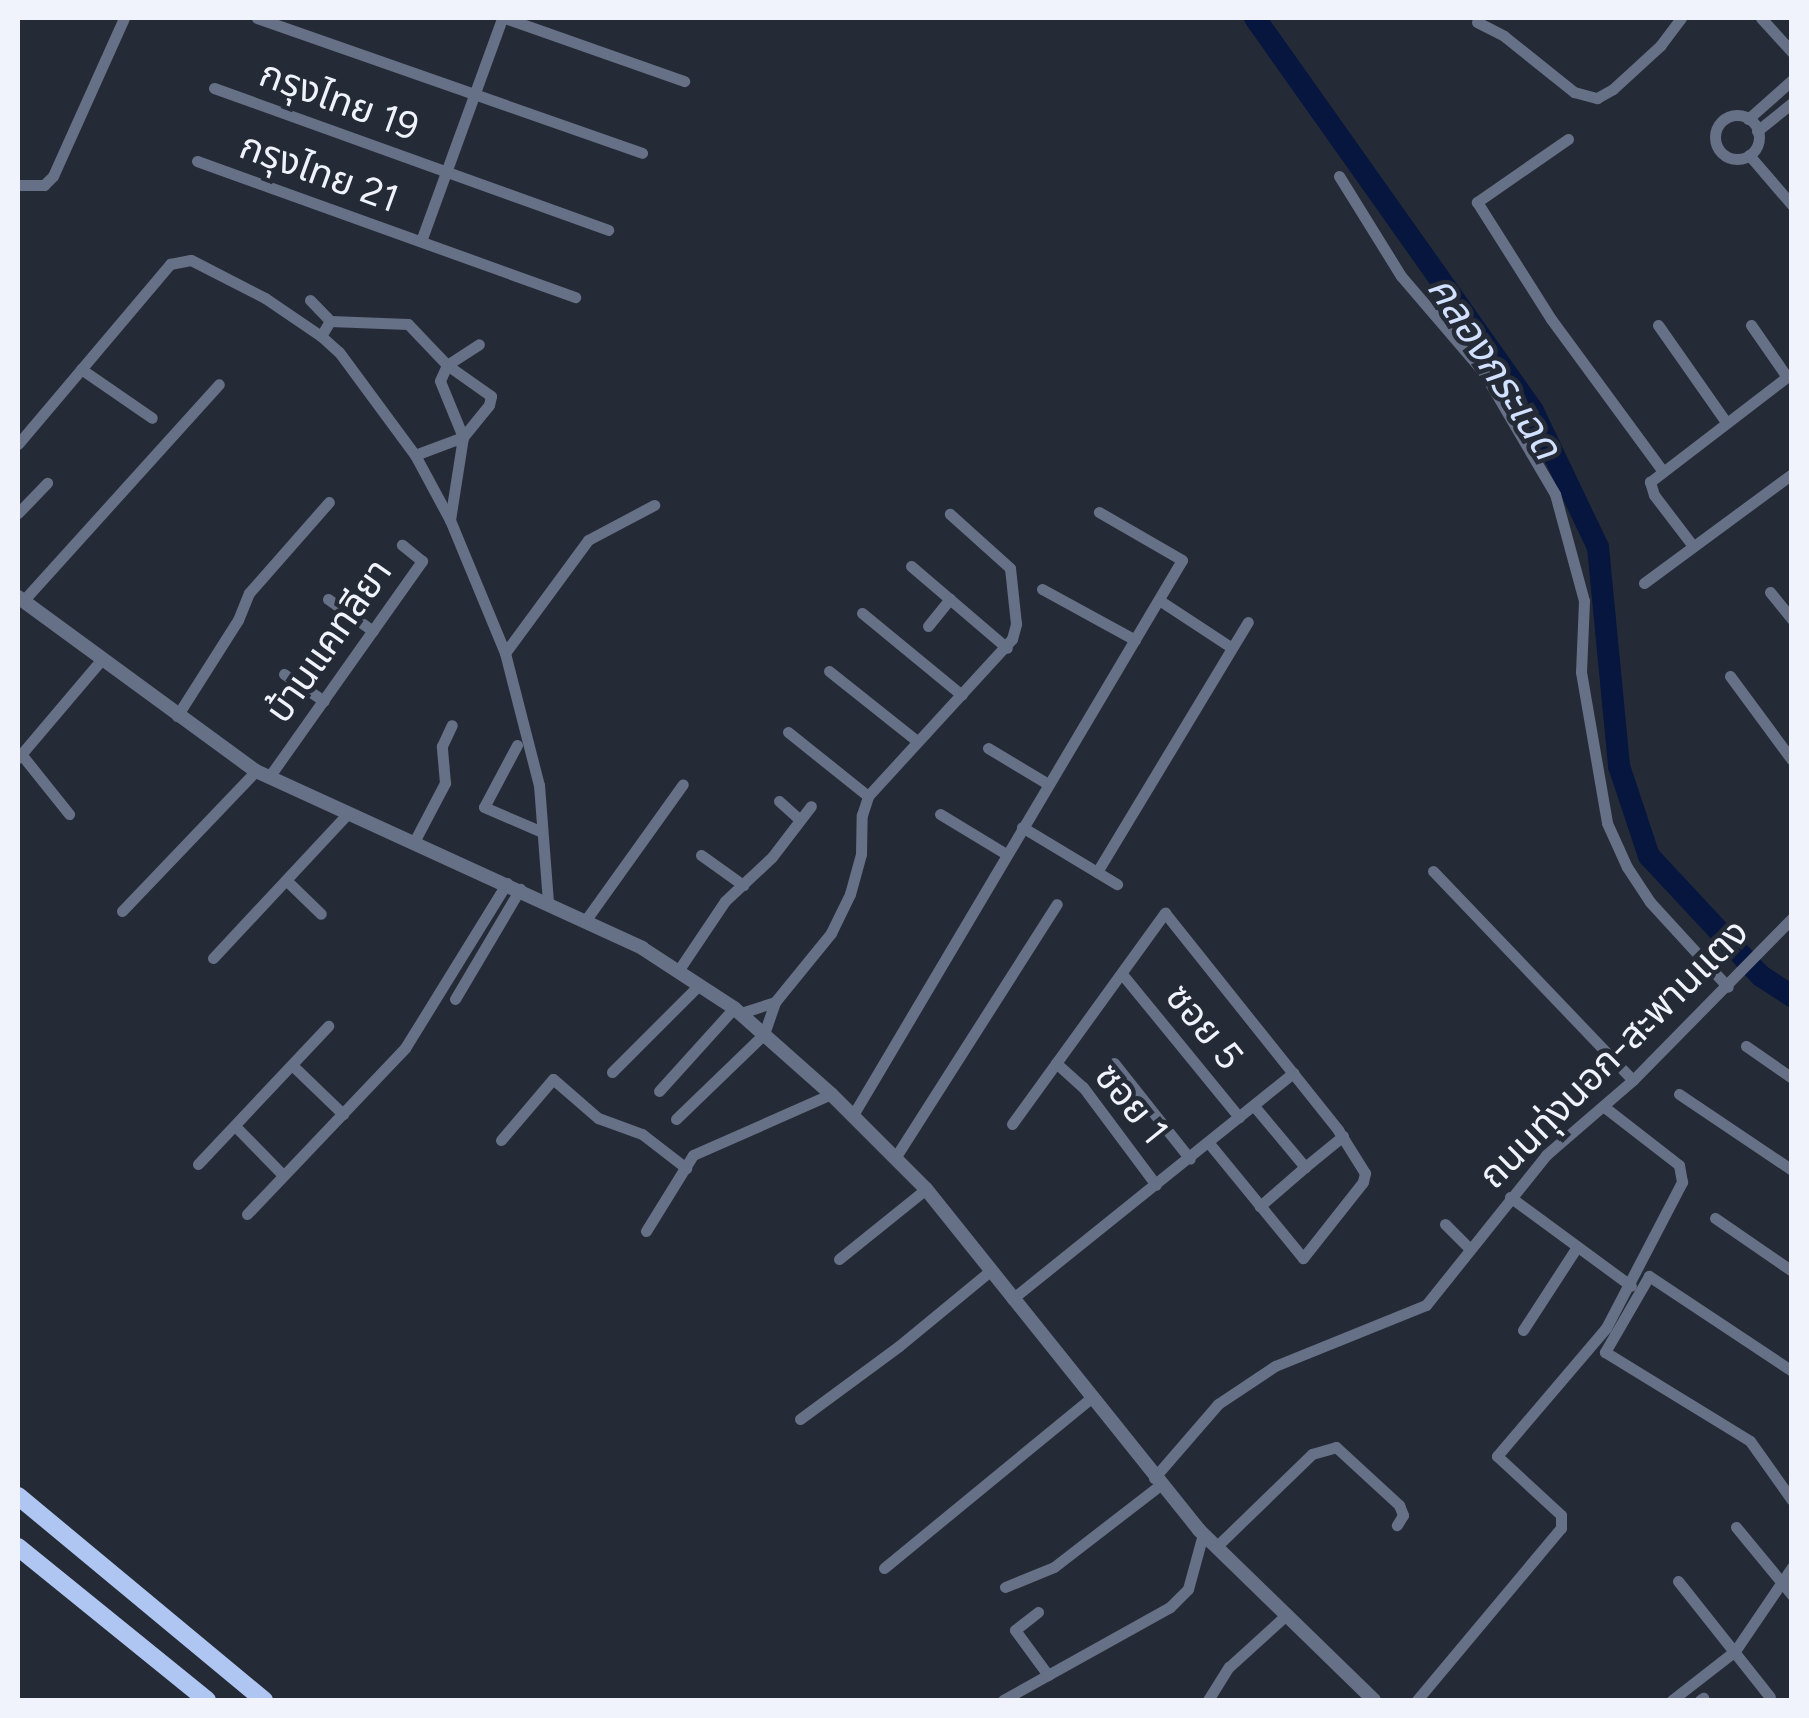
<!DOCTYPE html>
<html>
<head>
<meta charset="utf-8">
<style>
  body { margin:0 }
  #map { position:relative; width:1809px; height:1718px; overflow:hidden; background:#252b36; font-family:Figtree,"Noto Sans Thai",sans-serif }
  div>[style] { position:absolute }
  .river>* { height:22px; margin:-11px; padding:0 11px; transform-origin:11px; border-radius:11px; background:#06163e }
  .minor>* { height:11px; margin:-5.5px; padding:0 5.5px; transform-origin:5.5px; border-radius:5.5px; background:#667187 }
  .minor>.ring { margin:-5.5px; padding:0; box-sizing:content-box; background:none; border:11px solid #667187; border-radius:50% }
  .tertiary>* { height:14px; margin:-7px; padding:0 7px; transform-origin:7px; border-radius:7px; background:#667187 }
  .trunk>* { height:18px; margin:-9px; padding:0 9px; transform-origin:9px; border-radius:9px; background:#b0c6f2 }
  span { translate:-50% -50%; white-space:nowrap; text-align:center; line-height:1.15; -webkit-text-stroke:9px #252b36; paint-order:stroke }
  .street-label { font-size:38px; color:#f0f3fb }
  .water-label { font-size:40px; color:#d2e1ff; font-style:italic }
  .frame { position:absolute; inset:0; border:20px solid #f0f3fb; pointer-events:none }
</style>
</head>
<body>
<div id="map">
  <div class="river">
    <div style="left:1255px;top:18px;width:481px;rotate:54.7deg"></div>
    <div style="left:1533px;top:411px;width:151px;rotate:64.5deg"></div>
    <div style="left:1598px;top:547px;width:220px;rotate:84.5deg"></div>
    <div style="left:1619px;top:766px;width:95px;rotate:71.6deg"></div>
    <div style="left:1649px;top:856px;width:164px;rotate:47deg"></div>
    <div style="left:1761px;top:976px;width:37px;rotate:33deg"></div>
  </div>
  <div class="minor">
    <div style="left:257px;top:18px;width:408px;rotate:19.3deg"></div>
    <div style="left:505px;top:18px;width:190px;rotate:19.4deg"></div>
    <div style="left:1761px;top:18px;width:46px;rotate:47.6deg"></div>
    <div style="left:1477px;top:22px;width:30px;rotate:27deg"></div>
    <div style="left:1504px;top:36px;width:90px;rotate:38.7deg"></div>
    <div style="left:1574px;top:92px;width:24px;rotate:15deg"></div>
    <div style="left:1597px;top:98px;width:18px;rotate:-29deg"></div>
    <div style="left:1613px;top:89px;width:64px;rotate:-42.5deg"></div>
    <div style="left:1660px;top:46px;width:35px;rotate:-53deg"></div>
    <div style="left:214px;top:88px;width:419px;rotate:19.8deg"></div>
    <div class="ring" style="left:1715px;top:115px;width:33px;height:33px"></div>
    <div style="left:1748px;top:119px;width:59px;rotate:-41.6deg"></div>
    <div style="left:1757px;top:131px;width:45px;rotate:-38.7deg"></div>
    <div style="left:1568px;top:139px;width:111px;rotate:145.3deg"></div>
    <div style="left:1477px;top:202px;width:138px;rotate:57.7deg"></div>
    <div style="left:1551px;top:319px;width:187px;rotate:53.7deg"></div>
    <div style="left:1749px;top:155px;width:66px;rotate:49.3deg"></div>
    <div style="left:197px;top:161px;width:402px;rotate:19.8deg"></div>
    <div style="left:1339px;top:176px;width:118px;rotate:58.2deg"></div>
    <div style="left:1401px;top:276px;width:128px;rotate:49.4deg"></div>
    <div style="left:1484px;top:373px;width:140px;rotate:59.6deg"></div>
    <div style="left:1555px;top:494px;width:111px;rotate:74.8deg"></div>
    <div style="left:1584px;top:601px;width:71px;rotate:92.4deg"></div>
    <div style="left:1581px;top:672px;width:153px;rotate:80.2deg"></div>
    <div style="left:1607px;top:823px;width:48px;rotate:65.6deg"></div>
    <div style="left:1627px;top:867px;width:42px;rotate:56.7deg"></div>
    <div style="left:1650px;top:902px;width:115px;rotate:47.5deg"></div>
    <div style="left:18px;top:185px;width:26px"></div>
    <div style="left:44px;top:185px;width:13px;rotate:-45deg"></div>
    <div style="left:53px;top:176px;width:173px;rotate:-65.8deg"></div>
    <div style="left:421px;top:241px;width:237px;rotate:-70deg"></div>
    <div style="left:310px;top:300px;width:29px;rotate:46deg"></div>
    <div style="left:1658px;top:325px;width:118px;rotate:55deg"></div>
    <div style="left:1751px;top:325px;width:63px;rotate:55.3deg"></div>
    <div style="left:321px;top:336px;width:17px;rotate:-59deg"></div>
    <div style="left:330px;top:321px;width:78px;rotate:2.2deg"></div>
    <div style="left:408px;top:324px;width:57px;rotate:46.4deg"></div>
    <div style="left:447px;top:365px;width:17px;rotate:114deg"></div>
    <div style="left:440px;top:381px;width:61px;rotate:67.7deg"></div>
    <div style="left:463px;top:437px;width:84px;rotate:98.9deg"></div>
    <div style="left:81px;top:369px;width:86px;rotate:34.6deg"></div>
    <div style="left:18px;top:444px;width:236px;rotate:-49.8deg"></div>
    <div style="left:170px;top:264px;width:21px;rotate:-11deg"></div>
    <div style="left:191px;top:260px;width:83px;rotate:27.2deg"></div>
    <div style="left:265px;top:298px;width:68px;rotate:34.2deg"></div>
    <div style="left:321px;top:336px;width:24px;rotate:42deg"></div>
    <div style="left:339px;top:352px;width:128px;rotate:53.6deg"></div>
    <div style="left:415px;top:455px;width:74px;rotate:61.7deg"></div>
    <div style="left:450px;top:520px;width:144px;rotate:67.5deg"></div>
    <div style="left:505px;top:653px;width:136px;rotate:75.6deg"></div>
    <div style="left:539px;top:785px;width:117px;rotate:85.6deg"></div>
    <div style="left:415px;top:455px;width:51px;rotate:-20.6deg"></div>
    <div style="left:463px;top:437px;width:41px;rotate:-50.9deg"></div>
    <div style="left:489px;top:405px;width:9px;rotate:-77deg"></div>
    <div style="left:491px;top:396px;width:54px;rotate:-144.8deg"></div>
    <div style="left:447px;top:365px;width:38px;rotate:-33deg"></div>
    <div style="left:18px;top:513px;width:42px;rotate:-46deg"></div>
    <div style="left:1693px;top:546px;width:64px;rotate:-127.4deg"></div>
    <div style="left:1654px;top:495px;width:14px;rotate:-107deg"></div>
    <div style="left:1650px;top:482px;width:179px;rotate:-37.5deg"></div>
    <div style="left:911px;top:566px;width:126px;rotate:40.5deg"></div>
    <div style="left:1644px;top:583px;width:184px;rotate:-36.4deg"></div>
    <div style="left:1042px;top:589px;width:106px;rotate:28.7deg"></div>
    <div style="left:1770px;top:592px;width:35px;rotate:51deg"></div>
    <div style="left:328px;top:599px;width:55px;rotate:35.4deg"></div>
    <div style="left:1159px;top:600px;width:87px;rotate:33.3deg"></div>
    <div style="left:23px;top:601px;width:292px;rotate:-47.9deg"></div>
    <div style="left:862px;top:613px;width:129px;rotate:39.4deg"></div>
    <div style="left:928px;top:626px;width:35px;rotate:-51deg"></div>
    <div style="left:505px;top:653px;width:140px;rotate:-53.7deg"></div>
    <div style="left:588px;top:540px;width:75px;rotate:-27.9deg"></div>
    <div style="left:829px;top:671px;width:112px;rotate:38.5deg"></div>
    <div style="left:284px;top:674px;width:48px;rotate:34deg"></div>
    <div style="left:1730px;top:676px;width:104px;rotate:53.6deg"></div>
    <div style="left:177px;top:716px;width:114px;rotate:-57.6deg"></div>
    <div style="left:238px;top:620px;width:29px;rotate:-68deg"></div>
    <div style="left:249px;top:593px;width:121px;rotate:-48.7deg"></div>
    <div style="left:788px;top:732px;width:102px;rotate:38.7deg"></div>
    <div style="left:517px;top:745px;width:70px;rotate:118deg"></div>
    <div style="left:484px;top:807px;width:63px;rotate:23.3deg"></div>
    <div style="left:988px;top:748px;width:70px;rotate:31deg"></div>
    <div style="left:21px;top:754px;width:77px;rotate:51.3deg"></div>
    <div style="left:18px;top:758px;width:130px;rotate:-49.7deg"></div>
    <div style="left:269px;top:777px;width:265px;rotate:-54.7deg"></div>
    <div style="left:422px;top:561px;width:26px;rotate:-141deg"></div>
    <div style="left:779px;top:801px;width:28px;rotate:42deg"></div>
    <div style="left:940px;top:814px;width:77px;rotate:31.2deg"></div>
    <div style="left:1022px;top:827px;width:111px;rotate:31deg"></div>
    <div style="left:414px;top:842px;width:67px;rotate:-62.3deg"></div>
    <div style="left:445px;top:783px;width:37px;rotate:-95deg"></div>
    <div style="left:442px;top:746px;width:23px;rotate:-65deg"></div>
    <div style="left:701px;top:855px;width:52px;rotate:35.5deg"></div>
    <div style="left:1433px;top:871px;width:289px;rotate:46.3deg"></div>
    <div style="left:1097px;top:872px;width:292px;rotate:-58.9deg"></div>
    <div style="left:287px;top:881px;width:47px;rotate:44.1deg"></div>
    <div style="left:122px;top:911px;width:194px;rotate:-46.3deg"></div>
    <div style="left:585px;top:921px;width:168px;rotate:-54.4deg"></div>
    <div style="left:213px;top:958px;width:198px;rotate:-47deg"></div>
    <div style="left:678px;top:971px;width:84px;rotate:-56.1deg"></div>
    <div style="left:725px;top:901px;width:64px;rotate:-43.1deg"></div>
    <div style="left:772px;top:857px;width:64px;rotate:-52.6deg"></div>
    <div style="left:1122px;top:974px;width:185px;rotate:50.7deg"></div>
    <div style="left:455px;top:999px;width:128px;rotate:-59.4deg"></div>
    <div style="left:741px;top:1013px;width:36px;rotate:-18deg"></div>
    <div style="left:1746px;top:1046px;width:56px;rotate:34.8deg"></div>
    <div style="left:1056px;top:1063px;width:36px;rotate:42deg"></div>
    <div style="left:1083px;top:1087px;width:122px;rotate:53.3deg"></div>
    <div style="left:1114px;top:1063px;width:122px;rotate:51.6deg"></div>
    <div style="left:292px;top:1065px;width:71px;rotate:43.9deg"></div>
    <div style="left:612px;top:1072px;width:124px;rotate:-45deg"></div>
    <div style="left:659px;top:1091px;width:112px;rotate:-47.9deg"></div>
    <div style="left:1679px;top:1094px;width:136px;rotate:33.9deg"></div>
    <div style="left:1254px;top:1106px;width:80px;rotate:50.1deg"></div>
    <div style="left:1305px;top:1167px;width:60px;rotate:139.1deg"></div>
    <div style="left:853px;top:1115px;width:645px;rotate:-59.34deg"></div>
    <div style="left:1182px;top:560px;width:96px;rotate:-150deg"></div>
    <div style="left:676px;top:1119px;width:122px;rotate:-44deg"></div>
    <div style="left:764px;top:1034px;width:34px;rotate:-71deg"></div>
    <div style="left:775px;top:1002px;width:89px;rotate:-50.9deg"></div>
    <div style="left:831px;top:933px;width:43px;rotate:-64deg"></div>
    <div style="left:850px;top:894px;width:41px;rotate:-74.6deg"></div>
    <div style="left:861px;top:854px;width:39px;rotate:-89deg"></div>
    <div style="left:862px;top:815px;width:20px;rotate:-72deg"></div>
    <div style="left:868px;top:796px;width:213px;rotate:-47.5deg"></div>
    <div style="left:1012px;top:639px;width:16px;rotate:-75deg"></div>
    <div style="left:1016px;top:624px;width:56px;rotate:-96.1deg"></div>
    <div style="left:1010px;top:568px;width:81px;rotate:-138deg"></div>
    <div style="left:1012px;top:1124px;width:261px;rotate:-54.1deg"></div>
    <div style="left:1165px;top:913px;width:278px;rotate:51.4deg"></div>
    <div style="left:1338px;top:1130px;width:51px;rotate:57.9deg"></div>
    <div style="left:1365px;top:1173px;width:9px;rotate:103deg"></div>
    <div style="left:1363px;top:1182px;width:97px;rotate:128.3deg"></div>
    <div style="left:1303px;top:1258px;width:149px;rotate:-129.3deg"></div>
    <div style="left:235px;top:1126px;width:69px;rotate:45.6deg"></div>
    <div style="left:501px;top:1140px;width:80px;rotate:-49.6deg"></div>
    <div style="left:553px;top:1079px;width:60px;rotate:40.9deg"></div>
    <div style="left:598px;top:1118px;width:47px;rotate:20deg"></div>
    <div style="left:642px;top:1134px;width:56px;rotate:37.7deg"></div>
    <div style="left:895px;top:1158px;width:301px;rotate:-57.5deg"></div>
    <div style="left:198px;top:1164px;width:190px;rotate:-46.7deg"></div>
    <div style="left:1305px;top:1167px;width:49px;rotate:-39.2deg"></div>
    <div style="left:1510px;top:1197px;width:150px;rotate:36.3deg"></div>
    <div style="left:247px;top:1214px;width:229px;rotate:-46.4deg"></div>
    <div style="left:405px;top:1048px;width:194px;rotate:-58.3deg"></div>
    <div style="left:1715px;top:1218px;width:93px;rotate:34.5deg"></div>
    <div style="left:1445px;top:1224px;width:33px;rotate:45deg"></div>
    <div style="left:646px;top:1231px;width:89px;rotate:-58.3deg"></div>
    <div style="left:693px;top:1155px;width:151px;rotate:-23.8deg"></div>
    <div style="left:839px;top:1259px;width:112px;rotate:-38.8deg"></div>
    <div style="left:1012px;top:1299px;width:361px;rotate:-38.8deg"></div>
    <div style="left:1523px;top:1330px;width:99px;rotate:-57deg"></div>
    <div style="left:1792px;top:1371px;width:172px;rotate:-146.4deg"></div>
    <div style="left:1649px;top:1276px;width:88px;rotate:120.1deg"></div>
    <div style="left:1605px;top:1352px;width:170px;rotate:31.5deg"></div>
    <div style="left:1750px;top:1441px;width:72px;rotate:54.6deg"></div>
    <div style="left:800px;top:1419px;width:123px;rotate:-36.4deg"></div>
    <div style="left:899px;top:1346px;width:118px;rotate:-39.5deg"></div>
    <div style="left:1154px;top:1478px;width:98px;rotate:-49.1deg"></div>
    <div style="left:1218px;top:1404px;width:69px;rotate:-33.7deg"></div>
    <div style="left:1275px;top:1366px;width:163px;rotate:-22deg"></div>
    <div style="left:1426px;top:1305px;width:192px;rotate:-51.3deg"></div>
    <div style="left:1546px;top:1155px;width:115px;rotate:-40.8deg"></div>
    <div style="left:1633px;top:1080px;width:227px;rotate:-45.5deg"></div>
    <div style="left:1736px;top:1527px;width:88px;rotate:50.5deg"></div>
    <div style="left:1216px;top:1547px;width:134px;rotate:-44.1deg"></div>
    <div style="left:1312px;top:1454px;width:25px;rotate:-16deg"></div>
    <div style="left:1336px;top:1447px;width:86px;rotate:42.6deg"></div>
    <div style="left:1399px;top:1505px;width:11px;rotate:68deg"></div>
    <div style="left:1403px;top:1515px;width:12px;rotate:121deg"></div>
    <div style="left:884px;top:1568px;width:266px;rotate:-39.4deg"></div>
    <div style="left:1678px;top:1581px;width:148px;rotate:51.6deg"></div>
    <div style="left:1005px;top:1587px;width:53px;rotate:-22.2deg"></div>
    <div style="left:1054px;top:1567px;width:134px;rotate:-37.7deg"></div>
    <div style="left:1038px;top:1612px;width:29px;rotate:142deg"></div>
    <div style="left:1015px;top:1630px;width:56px;rotate:53.7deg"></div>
    <div style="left:1003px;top:1700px;width:191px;rotate:-29.1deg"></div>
    <div style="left:1170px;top:1607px;width:25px;rotate:-45deg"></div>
    <div style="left:1188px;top:1589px;width:57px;rotate:-74.7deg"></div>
    <div style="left:1208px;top:1700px;width:39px;rotate:-58deg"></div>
    <div style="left:1229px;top:1667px;width:76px;rotate:-42.3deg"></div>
    <div style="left:1417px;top:1700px;width:224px;rotate:-50.1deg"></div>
    <div style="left:1561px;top:1528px;width:13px;rotate:-90deg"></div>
    <div style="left:1561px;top:1515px;width:87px;rotate:-137.3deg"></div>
    <div style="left:1497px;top:1456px;width:168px;rotate:-49.6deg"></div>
    <div style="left:1606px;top:1328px;width:165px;rotate:-62.5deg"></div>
    <div style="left:1682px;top:1182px;width:17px;rotate:-100deg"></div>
    <div style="left:1679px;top:1165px;width:96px;rotate:-142.2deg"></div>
    <div style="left:1672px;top:1700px;width:80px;rotate:-37.9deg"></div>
    <div style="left:1735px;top:1651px;width:102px;rotate:-55.8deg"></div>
    <div style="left:1700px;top:1700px;width:4px;rotate:-34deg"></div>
  </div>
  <div class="tertiary">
    <div style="left:18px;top:597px;width:295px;rotate:36.2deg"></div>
    <div style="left:256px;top:771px;width:425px;rotate:24.6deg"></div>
    <div style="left:642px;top:948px;width:110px;rotate:33.1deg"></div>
    <div style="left:734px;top:1008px;width:130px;rotate:41.6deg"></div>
    <div style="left:831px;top:1094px;width:134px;rotate:45deg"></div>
    <div style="left:926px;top:1189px;width:437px;rotate:51.3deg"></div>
    <div style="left:1199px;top:1530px;width:244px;rotate:44.2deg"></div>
  </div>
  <div class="trunk">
    <div style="left:18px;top:1496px;width:320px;rotate:39.7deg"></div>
    <div style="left:18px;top:1547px;width:243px;rotate:39deg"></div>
  </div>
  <div class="street-label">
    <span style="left:339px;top:101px;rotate:20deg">กรุงไทย 19</span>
    <span style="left:319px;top:173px;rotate:20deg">กรุงไทย 21</span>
    <span style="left:329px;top:641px;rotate:-55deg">บ้านแคทลียา</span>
    <span style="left:1204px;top:1027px;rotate:51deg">ซอย 5</span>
    <span style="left:1614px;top:1054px;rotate:-45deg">ถนนทุ่งนอก-สะพานแตง</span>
    <span style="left:1131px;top:1104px;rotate:51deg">ซอย 1</span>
  </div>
  <div class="water-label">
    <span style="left:1495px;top:367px;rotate:57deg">คลองกระเฉด</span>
  </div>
  <div class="frame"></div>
</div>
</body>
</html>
